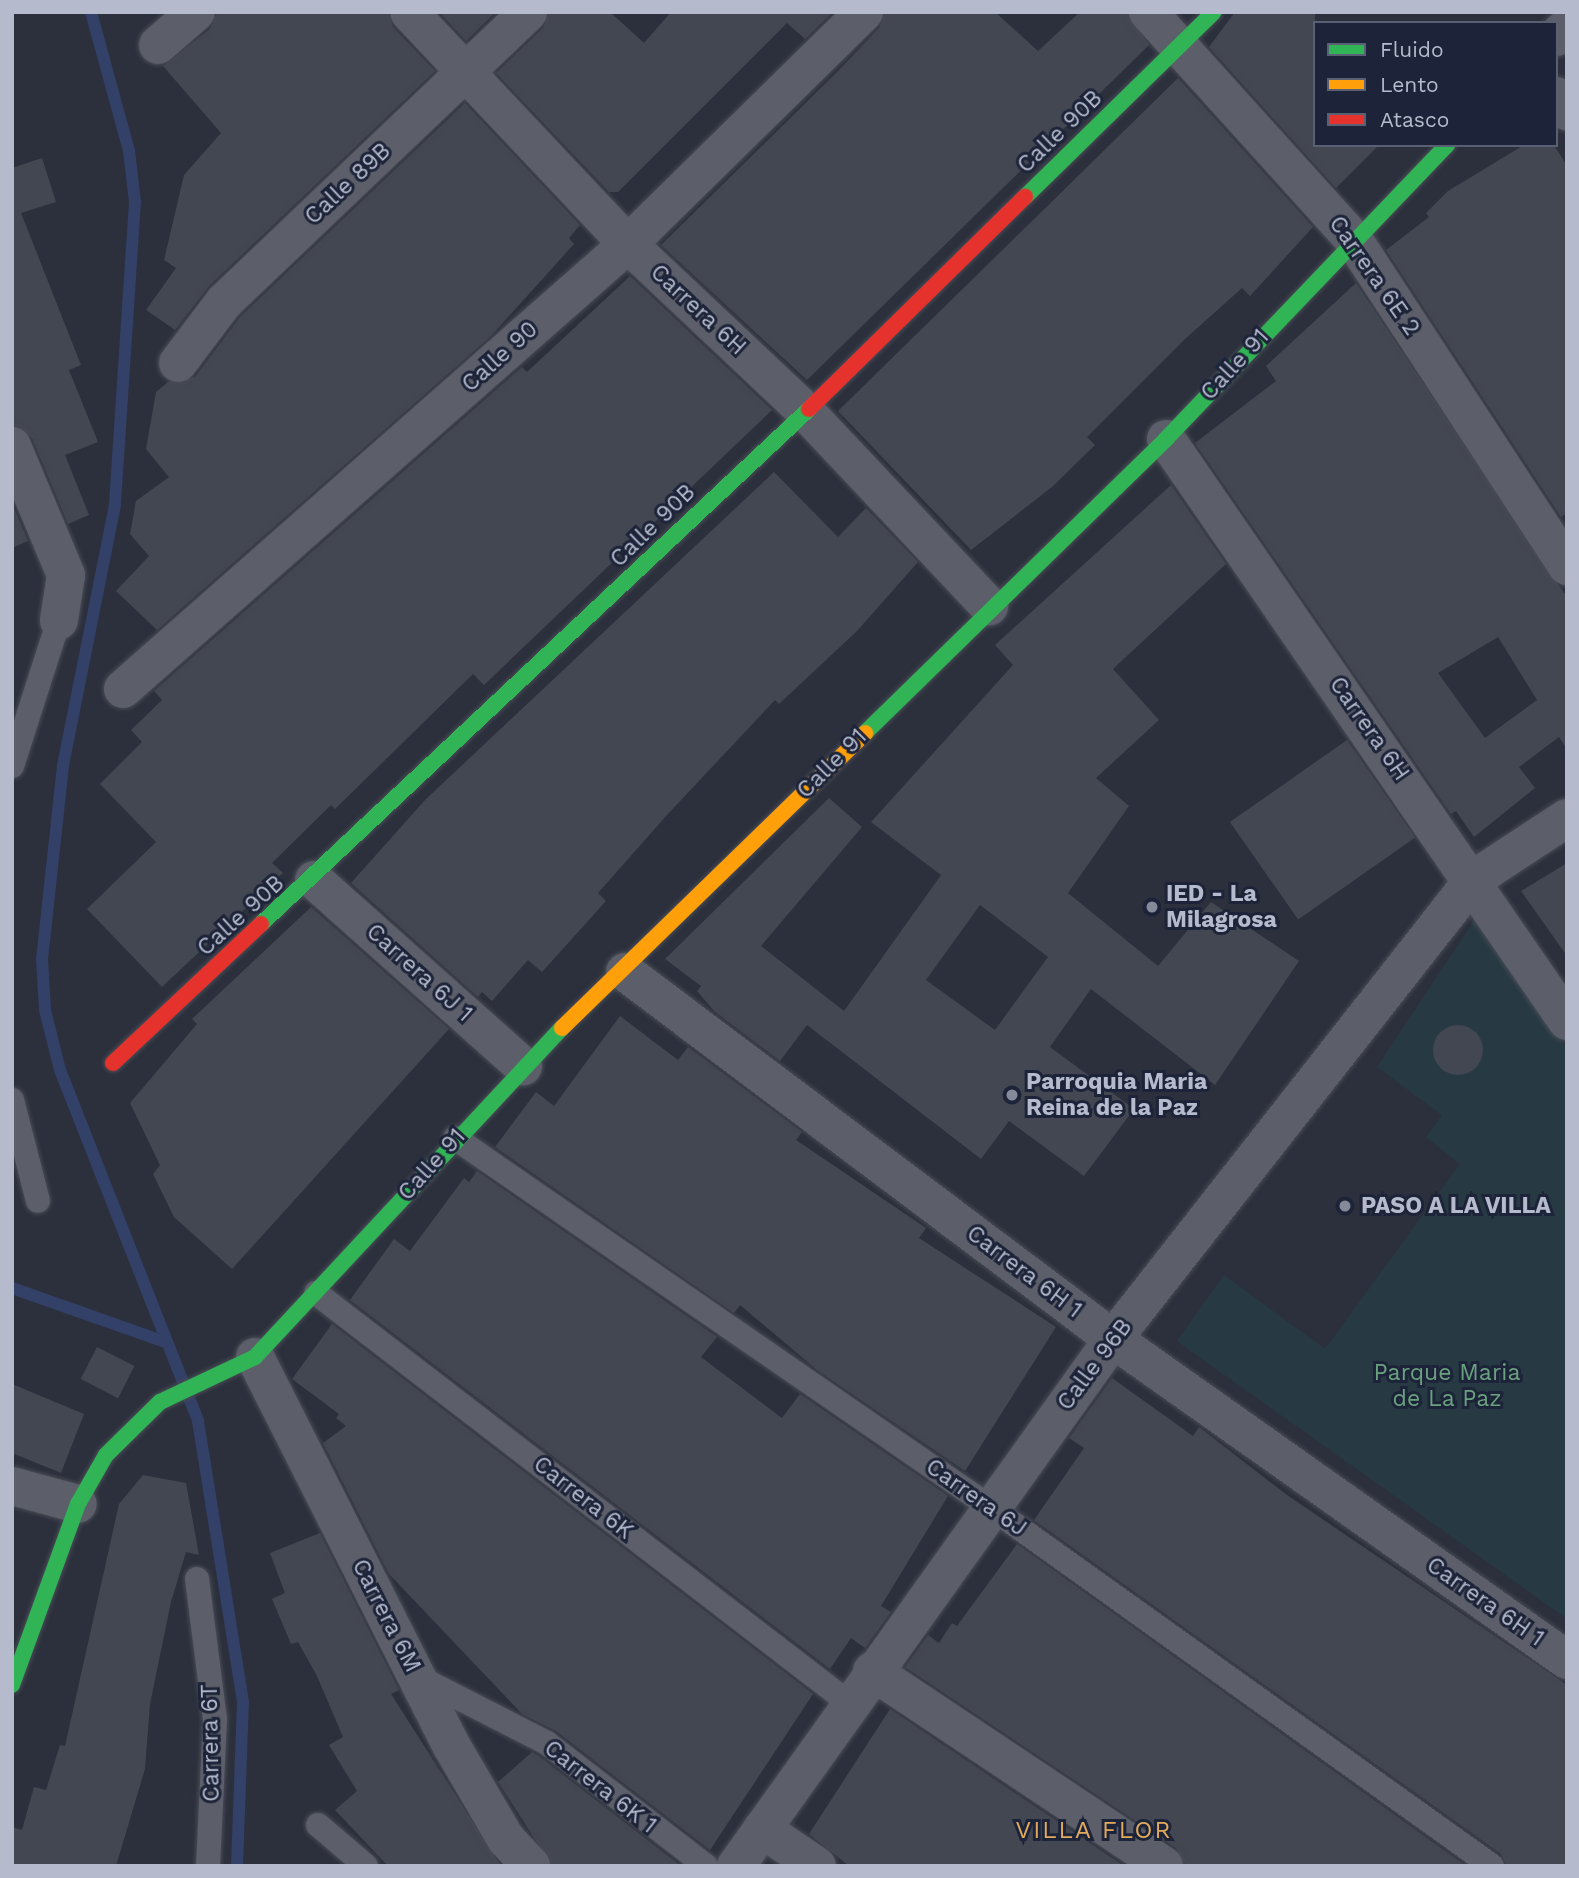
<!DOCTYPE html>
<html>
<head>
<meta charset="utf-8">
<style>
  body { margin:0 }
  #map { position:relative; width:1579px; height:1878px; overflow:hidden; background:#2b303c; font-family:"Work Sans",sans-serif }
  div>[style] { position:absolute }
  .green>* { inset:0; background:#273a44 }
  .stream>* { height:12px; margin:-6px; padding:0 6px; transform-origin:6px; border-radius:6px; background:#334067 }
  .building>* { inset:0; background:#434752; transform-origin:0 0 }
  .round { border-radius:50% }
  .roads { filter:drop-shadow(0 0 2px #484b55) drop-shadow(0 0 2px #484b55) }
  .lane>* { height:24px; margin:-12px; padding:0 12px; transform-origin:12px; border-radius:12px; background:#5c5f69 }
  .street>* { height:38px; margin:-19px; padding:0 19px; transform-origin:19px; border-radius:19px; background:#5c5f69 }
  .fast>* { height:16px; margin:-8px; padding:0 8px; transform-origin:8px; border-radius:8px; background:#30b455 }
  .slow>* { height:16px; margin:-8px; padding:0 8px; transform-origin:8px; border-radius:8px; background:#ff9f0a }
  .jam>* { height:16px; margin:-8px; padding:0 8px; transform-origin:8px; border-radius:8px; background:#e5322d }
  .dots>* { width:19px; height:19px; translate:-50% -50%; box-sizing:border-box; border:4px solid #1d2439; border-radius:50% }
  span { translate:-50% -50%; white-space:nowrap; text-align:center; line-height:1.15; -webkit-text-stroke:6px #1d2439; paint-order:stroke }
  .street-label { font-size:23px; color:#b5bbcd }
  .poi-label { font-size:23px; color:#b5bbcd; font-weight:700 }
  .left { translate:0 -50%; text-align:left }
  .park-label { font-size:23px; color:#6aa17f }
  .neighbourhood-label { font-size:24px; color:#e1aa5d; letter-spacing:2px }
  .frame { position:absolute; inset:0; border:14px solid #b5bbcd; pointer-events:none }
  .legend { position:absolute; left:1313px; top:21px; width:245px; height:126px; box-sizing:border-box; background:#1d2439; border:2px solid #5a6074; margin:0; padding:9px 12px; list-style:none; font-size:21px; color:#b5bbcd }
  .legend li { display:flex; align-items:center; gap:14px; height:35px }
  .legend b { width:35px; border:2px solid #5a6074 }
</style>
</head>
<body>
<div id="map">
  <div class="green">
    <div style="clip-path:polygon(1479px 913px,1567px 1050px,1567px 1619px,1177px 1341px,1224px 1275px,1325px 1349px,1460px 1164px,1426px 1137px,1442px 1115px,1377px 1067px)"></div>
  </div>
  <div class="stream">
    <div style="left:91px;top:12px;width:144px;rotate:74.7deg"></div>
    <div style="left:129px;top:151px;width:51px;rotate:83.3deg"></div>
    <div style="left:135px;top:202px;width:304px;rotate:93.8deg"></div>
    <div style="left:115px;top:505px;width:266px;rotate:101.3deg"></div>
    <div style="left:63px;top:766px;width:194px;rotate:96.2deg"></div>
    <div style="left:42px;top:959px;width:51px;rotate:86.6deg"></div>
    <div style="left:45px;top:1010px;width:62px;rotate:76deg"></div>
    <div style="left:60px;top:1070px;width:377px;rotate:68.5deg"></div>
    <div style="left:198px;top:1421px;width:285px;rotate:80.9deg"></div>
    <div style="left:243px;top:1702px;width:164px;rotate:92.1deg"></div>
    <div style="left:12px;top:1288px;width:162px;rotate:19.4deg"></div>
  </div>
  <div class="building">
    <div style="clip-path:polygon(217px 12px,388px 12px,393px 27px,435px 71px,209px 286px,175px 330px,146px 310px,176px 268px,164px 260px,184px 175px,221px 133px,163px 66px,210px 29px)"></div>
    <div style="clip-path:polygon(439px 12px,496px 12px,466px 41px)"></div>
    <div style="clip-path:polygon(549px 12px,610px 12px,644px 43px,671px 12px,833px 12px,805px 39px,787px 23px,618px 192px,609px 192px,496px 73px,543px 28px)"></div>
    <div style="clip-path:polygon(885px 12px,995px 12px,1038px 51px,1080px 12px,1127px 12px,1149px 45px,807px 380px,661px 245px,839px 70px,879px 28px)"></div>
    <div style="clip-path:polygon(1235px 12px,1315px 12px,1315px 145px,1379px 145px,1336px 188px,1209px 47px)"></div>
    <div style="clip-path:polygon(1178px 78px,1313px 227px,1250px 296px,1242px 288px,1185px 339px,1087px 437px,1095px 445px,1052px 487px,971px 550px,838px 411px)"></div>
    <div style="clip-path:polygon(465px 103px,580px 225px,569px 238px,574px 244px,491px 336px,157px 630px,116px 591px,149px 556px,130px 534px,136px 501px,169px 477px,146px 449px,156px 392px,168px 382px,195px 377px,240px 317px)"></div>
    <div style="clip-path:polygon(1524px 145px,1554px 145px,1567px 166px,1567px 513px,1561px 517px,1386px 250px,1429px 217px,1426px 213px,1448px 191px)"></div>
    <div style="clip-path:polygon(42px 158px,56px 202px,21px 213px,81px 365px,69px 370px,98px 442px,65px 455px,89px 515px,68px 524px,32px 438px,12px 425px,12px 168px)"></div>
    <div style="clip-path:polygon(630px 276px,772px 410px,484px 685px,473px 674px,335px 809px,331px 805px,272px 863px,283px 873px,162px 987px,87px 909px,156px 842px,100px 784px,142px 742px,131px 730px,162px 700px,154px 691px,522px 367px,527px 372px)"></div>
    <div style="clip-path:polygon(evenodd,1356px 283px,1567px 597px,1567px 749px,1559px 737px,1519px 767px,1535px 788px,1474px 837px,1456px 811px,1451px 814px,1195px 443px,1276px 381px,1266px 366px,1356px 283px,1498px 637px,1537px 700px,1485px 738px,1438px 673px,1498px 637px)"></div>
    <div style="clip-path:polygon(774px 472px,838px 537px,866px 508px,918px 562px,857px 631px,779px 704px,775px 700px,667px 815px,598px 893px,606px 901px,542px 972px,528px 960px,492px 1001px,482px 992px,478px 997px,351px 883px,425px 800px)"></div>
    <div style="clip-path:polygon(evenodd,1171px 485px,1226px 564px,1113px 669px,1159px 720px,1096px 778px,1129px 806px,1068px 893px,1158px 966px,1211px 902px,1299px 961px,1215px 1085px,1091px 989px,1050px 1047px,1134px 1109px,1084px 1176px,1009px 1121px,981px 1159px,807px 1025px,780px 1061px,714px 1011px,697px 991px,701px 986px,665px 959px,829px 798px,862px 827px,761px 946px,844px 1011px,941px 875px,871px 822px,1013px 665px,995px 645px,1171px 485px,980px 905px,1048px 957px,995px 1030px,926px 980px,980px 905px)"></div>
    <div style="clip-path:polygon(12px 503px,28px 541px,12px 548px)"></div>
    <div style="left:1347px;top:740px;width:119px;height:143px;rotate:55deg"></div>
    <div style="clip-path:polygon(1567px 863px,1567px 956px,1521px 891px)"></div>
    <div style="clip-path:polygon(311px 907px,449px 1029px,232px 1269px,174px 1217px,153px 1174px,160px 1165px,130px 1103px,197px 1024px,192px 1019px)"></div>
    <div style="clip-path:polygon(620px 1016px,678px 1060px,688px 1047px,802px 1132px,796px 1140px,926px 1228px,919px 1238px,1056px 1327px,965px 1471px,817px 1370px,740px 1305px,734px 1313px,495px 1147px,536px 1092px,554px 1106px)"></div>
    <div class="round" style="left:1433px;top:1025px;width:50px;height:50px"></div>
    <div style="clip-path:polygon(477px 1171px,717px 1337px,701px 1357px,782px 1418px,800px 1394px,948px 1496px,881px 1606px,891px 1612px,865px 1648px,851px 1638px,830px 1669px,350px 1300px,394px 1239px,410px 1251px,464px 1178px,469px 1182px)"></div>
    <div style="clip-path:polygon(332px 1324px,813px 1694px,710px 1850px,556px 1731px,522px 1714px,389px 1574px,323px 1443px,346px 1426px,336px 1418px,339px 1414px,292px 1379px)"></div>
    <div style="left:97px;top:1347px;width:42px;height:36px;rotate:27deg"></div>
    <div style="clip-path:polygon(1112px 1378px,1193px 1436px,1199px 1427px,1287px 1495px,1567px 1685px,1567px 1866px,1507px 1866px,1501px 1854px,1034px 1520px,1084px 1448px,1069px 1438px)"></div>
    <div style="clip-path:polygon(12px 1384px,84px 1414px,61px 1473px,12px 1453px)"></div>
    <div style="clip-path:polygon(143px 1475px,186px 1483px,199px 1555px,186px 1552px,171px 1602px,150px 1704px,145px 1769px,116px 1866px,12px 1866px,12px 1827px,22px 1830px,34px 1787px,46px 1790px,60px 1745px,65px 1746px,119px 1504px)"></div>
    <div style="clip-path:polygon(320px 1533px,399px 1690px,391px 1694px,501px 1866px,388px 1866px,335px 1810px,357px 1791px,329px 1745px,343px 1737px,317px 1676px,298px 1642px,291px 1644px,272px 1599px,285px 1593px,270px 1553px)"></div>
    <div style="clip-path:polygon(1017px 1544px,1466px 1866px,1186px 1866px,1176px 1848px,905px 1667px,928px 1635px,939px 1643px,952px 1623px,957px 1626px)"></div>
    <div style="clip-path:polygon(890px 1709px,1124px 1866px,849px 1866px,809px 1834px)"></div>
    <div style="clip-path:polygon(532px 1752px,539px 1756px,681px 1866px,552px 1866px,498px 1782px)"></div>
  </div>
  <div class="roads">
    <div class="lane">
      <div style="left:12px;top:766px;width:153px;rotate:-72.2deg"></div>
      <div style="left:12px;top:1100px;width:104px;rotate:75.6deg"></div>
      <div style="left:455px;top:1138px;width:650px;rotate:34.59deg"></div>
      <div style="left:990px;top:1507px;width:617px;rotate:35.57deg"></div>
      <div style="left:316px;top:1293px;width:672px;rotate:37.57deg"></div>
      <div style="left:197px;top:1579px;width:141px;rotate:82.7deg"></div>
      <div style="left:215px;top:1719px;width:147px;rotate:92.7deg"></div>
      <div style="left:418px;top:1677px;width:145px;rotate:27.1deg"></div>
      <div style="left:547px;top:1743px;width:201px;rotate:37.7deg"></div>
      <div style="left:318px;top:1825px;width:63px;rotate:40.5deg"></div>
    </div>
    <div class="street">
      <div style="left:409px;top:12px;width:319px;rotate:46.7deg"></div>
      <div style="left:628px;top:244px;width:245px;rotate:43.3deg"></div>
      <div style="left:806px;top:412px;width:267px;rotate:46.7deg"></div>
      <div style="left:1148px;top:12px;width:306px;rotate:47.9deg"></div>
      <div style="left:1353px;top:239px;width:391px;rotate:56.8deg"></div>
      <div style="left:1556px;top:37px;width:15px;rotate:-42deg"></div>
      <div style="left:158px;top:45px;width:50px;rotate:-41deg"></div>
      <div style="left:1556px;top:96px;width:19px;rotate:54deg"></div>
      <div style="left:178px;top:363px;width:76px;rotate:-53deg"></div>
      <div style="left:224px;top:302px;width:420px;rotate:-43.6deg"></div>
      <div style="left:1166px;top:439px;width:707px;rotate:55.43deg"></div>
      <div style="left:12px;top:446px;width:140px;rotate:67.3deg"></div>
      <div style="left:66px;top:575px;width:46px;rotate:98.8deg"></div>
      <div style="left:123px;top:689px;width:673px;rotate:-41.39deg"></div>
      <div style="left:628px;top:244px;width:331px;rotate:-44.5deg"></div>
      <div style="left:314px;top:880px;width:280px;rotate:41.7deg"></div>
      <div style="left:625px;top:972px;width:611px;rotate:36.94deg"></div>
      <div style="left:1113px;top:1339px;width:556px;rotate:35.26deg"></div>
      <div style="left:255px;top:1357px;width:435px;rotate:63.2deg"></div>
      <div style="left:451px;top:1745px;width:109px;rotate:59.7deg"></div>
      <div style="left:506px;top:1839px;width:37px;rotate:47deg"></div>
      <div style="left:12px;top:1486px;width:68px;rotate:15.3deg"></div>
      <div style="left:872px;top:1671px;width:351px;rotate:33.7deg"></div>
      <div style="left:762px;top:1829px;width:66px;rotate:33.9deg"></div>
      <div style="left:736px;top:1866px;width:648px;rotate:-54.42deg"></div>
      <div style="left:1113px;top:1339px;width:585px;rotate:-51.88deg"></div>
      <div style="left:1474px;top:879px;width:111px;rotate:-33.3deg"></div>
    </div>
    <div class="fast">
      <div style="left:1025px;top:197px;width:264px;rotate:-44.4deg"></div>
      <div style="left:865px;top:733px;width:421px;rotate:-44.3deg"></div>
      <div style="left:1166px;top:439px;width:407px;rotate:-46.3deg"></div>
      <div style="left:261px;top:924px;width:752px;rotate:-43.22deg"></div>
      <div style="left:12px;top:1685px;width:193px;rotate:-70deg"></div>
      <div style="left:78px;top:1504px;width:56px;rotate:-60.3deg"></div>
      <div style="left:106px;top:1455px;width:76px;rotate:-44.5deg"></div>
      <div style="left:160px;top:1402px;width:105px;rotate:-25.3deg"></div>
      <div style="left:255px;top:1357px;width:450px;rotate:-47deg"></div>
    </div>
    <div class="slow">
      <div style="left:562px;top:1028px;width:423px;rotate:-44.2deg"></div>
    </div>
    <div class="jam">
      <div style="left:809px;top:409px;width:303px;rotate:-44.5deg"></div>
      <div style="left:113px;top:1063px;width:203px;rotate:-43.2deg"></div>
    </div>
  </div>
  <div class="dots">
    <div style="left:1152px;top:907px;background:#858a9a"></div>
    <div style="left:1012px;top:1095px;background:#858a9a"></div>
    <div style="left:1345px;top:1206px;background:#858a9a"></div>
  </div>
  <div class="street-label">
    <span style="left:1060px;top:132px;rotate:-44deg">Calle 90B</span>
    <span style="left:348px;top:184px;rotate:-43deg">Calle 89B</span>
    <span style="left:1374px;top:276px;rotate:55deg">Carrera 6E 2</span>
    <span style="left:698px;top:310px;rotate:43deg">Carrera 6H</span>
    <span style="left:500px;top:357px;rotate:-42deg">Calle 90</span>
    <span style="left:1235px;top:365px;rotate:-47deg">Calle 91</span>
    <span style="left:653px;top:526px;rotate:-44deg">Calle 90B</span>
    <span style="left:1369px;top:729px;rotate:55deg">Carrera 6H</span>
    <span style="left:832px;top:764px;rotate:-45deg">Calle 91</span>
    <span style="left:241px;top:916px;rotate:-42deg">Calle 90B</span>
    <span style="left:419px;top:973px;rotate:42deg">Carrera 6J 1</span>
    <span style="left:432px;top:1165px;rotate:-48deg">Calle 91</span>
    <span style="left:1024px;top:1272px;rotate:37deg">Carrera 6H 1</span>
    <span style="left:1095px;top:1365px;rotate:-53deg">Calle 96B</span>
    <span style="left:583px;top:1498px;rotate:38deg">Carrera 6K</span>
    <span style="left:976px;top:1498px;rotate:35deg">Carrera 6J</span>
    <span style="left:1485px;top:1602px;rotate:35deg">Carrera 6H 1</span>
    <span style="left:386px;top:1616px;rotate:63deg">Carrera 6M</span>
    <span style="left:211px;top:1743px;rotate:-91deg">Carrera 6T</span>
    <span style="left:600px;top:1787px;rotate:38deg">Carrera 6K 1</span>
  </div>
  <div class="poi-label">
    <span class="left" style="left:1166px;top:907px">IED - La<br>Milagrosa</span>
    <span class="left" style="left:1026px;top:1095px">Parroquia Maria<br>Reina de la Paz</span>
    <span class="left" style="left:1361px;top:1206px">PASO A LA VILLA</span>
  </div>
  <div class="park-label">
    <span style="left:1447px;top:1386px">Parque Maria<br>de La Paz</span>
  </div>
  <div class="neighbourhood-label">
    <span style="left:1094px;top:1831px">VILLA FLOR</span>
  </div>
  <div class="frame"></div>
  <ul class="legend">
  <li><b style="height:9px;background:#30b455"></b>Fluido</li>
  <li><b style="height:9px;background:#ff9f0a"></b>Lento</li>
  <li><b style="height:9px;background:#e5322d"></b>Atasco</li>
  </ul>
</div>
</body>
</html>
